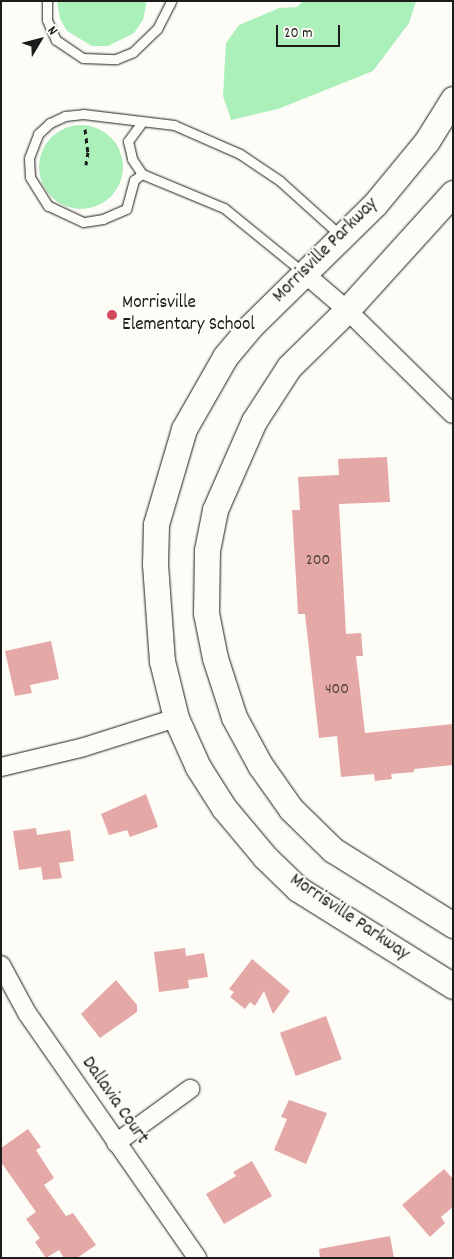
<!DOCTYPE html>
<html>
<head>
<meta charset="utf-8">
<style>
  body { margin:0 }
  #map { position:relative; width:454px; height:1259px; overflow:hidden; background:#fdfcf7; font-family:Dekko,sans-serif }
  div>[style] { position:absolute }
  .green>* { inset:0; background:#abefba }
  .round { border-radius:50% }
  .building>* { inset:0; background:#e4a9a7; transform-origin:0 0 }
  .path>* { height:3px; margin-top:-1.5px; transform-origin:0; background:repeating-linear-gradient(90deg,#1c1c1c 0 5px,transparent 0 9px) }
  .roads { filter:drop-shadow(0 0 1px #1c1c1c) drop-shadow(0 0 1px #1c1c1c) }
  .lane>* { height:9px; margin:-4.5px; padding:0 4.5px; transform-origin:4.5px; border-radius:4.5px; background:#fdfcf7 }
  .street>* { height:18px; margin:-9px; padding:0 9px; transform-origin:9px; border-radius:9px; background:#fdfcf7 }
  .secondary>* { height:25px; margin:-12.5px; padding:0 12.5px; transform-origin:12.5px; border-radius:12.5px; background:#fdfcf7 }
  .dots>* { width:14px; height:14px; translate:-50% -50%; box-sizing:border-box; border:2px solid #fdfcf7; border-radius:50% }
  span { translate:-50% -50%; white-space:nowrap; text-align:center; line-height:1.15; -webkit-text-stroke:4px #fdfcf7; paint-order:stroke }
  .number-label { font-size:16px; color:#4e3f3f }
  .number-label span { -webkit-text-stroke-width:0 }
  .street-label { font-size:19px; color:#1c1c1c }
  .poi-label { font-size:19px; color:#1c1c1c }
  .left { translate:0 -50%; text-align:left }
  .frame { position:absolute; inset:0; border:2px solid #1c1c1c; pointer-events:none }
  .north { position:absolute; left:15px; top:15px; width:50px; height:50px; -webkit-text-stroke:4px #fdfcf7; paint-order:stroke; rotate:53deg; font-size:14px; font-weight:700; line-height:20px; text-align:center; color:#1c1c1c }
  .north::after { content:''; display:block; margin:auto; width:18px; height:22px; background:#1c1c1c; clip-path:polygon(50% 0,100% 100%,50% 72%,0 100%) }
  .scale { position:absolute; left:276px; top:25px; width:64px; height:22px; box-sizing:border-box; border:2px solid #1c1c1c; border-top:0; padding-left:6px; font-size:15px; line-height:18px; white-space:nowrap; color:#1c1c1c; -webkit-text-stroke:4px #fdfcf7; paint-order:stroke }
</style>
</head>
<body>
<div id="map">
  <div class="green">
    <div style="clip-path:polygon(57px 1px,146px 1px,146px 5px,143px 20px,134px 33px,108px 46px,92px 46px,67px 31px,60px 19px)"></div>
    <div style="clip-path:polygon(303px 1px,416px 1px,409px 23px,373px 71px,278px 109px,231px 120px,223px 96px,226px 43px,239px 25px,279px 8px,297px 7px)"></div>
    <div class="round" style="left:39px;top:125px;width:84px;height:84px"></div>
  </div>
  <div class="building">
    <div style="clip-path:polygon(387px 457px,390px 502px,339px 504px,346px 634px,361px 633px,363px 656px,356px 656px,365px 733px,453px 724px,453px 765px,414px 769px,414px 772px,391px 774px,392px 779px,375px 781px,374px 774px,341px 777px,337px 736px,319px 738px,305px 614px,298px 614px,292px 510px,300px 510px,298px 477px,339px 475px,338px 459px)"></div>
    <div style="clip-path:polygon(51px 641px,59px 679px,30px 685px,32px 693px,15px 696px,5px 651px)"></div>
    <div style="clip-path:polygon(146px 794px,158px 827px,130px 837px,127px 830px,109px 835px,101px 814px)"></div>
    <div style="clip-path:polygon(36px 828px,37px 835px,70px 830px,74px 861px,59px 863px,62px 878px,43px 880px,41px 867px,19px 870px,13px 831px)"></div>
    <div style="clip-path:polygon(185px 948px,186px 956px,204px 953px,208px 977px,188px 980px,189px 988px,159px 992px,154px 952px)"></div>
    <div style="clip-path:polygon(252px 959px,290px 991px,273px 1014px,264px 991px,255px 1006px,250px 1002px,245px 1009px,230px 997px,234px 992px,229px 989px)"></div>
    <div style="clip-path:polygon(116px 980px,137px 1005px,137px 1012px,100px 1038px,81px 1014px)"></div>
    <div style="left:326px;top:1016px;width:46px;height:49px;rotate:70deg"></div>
    <div style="clip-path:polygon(289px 1100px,327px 1113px,306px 1164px,274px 1150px,287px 1119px,281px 1117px)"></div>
    <div style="clip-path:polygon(28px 1129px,41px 1147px,36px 1150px,54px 1178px,44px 1185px,66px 1216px,73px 1213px,96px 1245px,77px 1258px,64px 1258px,59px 1250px,46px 1258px,35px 1242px,40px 1238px,26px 1219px,36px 1212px,1px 1162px,1px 1148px)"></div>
    <div style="clip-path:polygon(252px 1161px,272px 1196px,224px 1224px,206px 1194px,236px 1176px,233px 1172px)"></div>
    <div style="clip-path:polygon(444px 1169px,453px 1179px,453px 1207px,441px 1217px,445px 1223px,430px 1237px,402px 1205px)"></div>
    <div style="clip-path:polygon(390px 1236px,394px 1258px,320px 1258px,319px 1249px)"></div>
  </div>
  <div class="path">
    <div style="left:85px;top:129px;width:23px;rotate:83deg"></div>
    <div style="left:88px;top:152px;width:13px;rotate:99deg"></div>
  </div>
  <div class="roads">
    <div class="lane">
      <div style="left:47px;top:1px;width:19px;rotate:90deg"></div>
      <div style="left:47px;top:20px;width:22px;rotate:66deg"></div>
      <div style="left:56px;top:40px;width:32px;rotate:34deg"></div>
      <div style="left:83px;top:58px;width:33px;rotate:2deg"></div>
      <div style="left:116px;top:59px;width:18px;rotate:-22deg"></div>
      <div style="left:133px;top:52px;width:33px;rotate:-44deg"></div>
      <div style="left:157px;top:29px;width:31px;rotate:-63deg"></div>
      <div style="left:142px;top:122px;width:24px;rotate:126deg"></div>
      <div style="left:128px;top:141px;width:18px;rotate:77deg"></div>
      <div style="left:132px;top:159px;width:18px;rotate:56deg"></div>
      <div style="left:142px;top:174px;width:89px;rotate:22.5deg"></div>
      <div style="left:224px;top:208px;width:103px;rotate:39.1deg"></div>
      <div style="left:142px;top:174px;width:10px;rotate:143deg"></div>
      <div style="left:134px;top:180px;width:30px;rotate:105deg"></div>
      <div style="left:126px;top:209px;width:25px;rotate:157deg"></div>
      <div style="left:103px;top:219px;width:20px;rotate:171deg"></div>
      <div style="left:83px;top:222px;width:38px;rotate:-155deg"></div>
      <div style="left:48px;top:206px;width:34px;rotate:-122deg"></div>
      <div style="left:30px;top:177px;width:19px;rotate:-93deg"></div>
      <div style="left:29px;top:158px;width:26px;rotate:-69deg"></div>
      <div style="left:38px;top:134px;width:16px;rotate:-43deg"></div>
      <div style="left:50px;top:123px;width:17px;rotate:-25deg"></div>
      <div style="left:65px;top:116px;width:18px;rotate:-6deg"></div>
      <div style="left:83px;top:114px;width:92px;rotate:6.9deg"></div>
      <div style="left:174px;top:125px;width:72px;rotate:23.7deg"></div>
      <div style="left:240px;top:154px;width:48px;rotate:34deg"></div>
      <div style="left:280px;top:181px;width:82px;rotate:42deg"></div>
    </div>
    <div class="street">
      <div style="left:304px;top:273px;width:57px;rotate:40.7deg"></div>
      <div style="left:347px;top:310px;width:148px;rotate:44.5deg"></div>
      <div style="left:1px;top:767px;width:85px;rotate:-13.5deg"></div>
      <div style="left:84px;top:747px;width:96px;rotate:-17.5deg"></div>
      <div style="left:1px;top:965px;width:55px;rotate:61.6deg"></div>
      <div style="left:27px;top:1013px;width:298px;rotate:55.2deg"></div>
      <div style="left:116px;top:1143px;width:92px;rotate:-36.1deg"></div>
    </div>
    <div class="secondary">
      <div style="left:453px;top:99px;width:49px;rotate:121.8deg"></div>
      <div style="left:427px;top:141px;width:82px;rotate:129.5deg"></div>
      <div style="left:375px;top:204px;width:175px;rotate:135.5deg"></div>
      <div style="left:250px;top:327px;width:39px;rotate:130deg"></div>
      <div style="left:225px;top:357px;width:83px;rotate:119.7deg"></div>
      <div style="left:184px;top:429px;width:99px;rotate:106.4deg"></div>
      <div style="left:156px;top:524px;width:40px;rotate:91.4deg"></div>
      <div style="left:155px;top:564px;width:97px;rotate:85.9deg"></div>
      <div style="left:162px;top:661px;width:59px;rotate:76.2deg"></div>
      <div style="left:176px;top:718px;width:54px;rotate:65.8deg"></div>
      <div style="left:198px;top:767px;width:49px;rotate:57.6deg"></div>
      <div style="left:224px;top:808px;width:64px;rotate:50.1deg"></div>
      <div style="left:265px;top:857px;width:46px;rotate:44.1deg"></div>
      <div style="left:298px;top:889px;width:183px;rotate:32deg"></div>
      <div style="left:453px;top:193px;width:158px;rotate:132.2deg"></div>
      <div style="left:347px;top:310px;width:81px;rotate:135.5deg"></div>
      <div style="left:289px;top:367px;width:64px;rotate:122.9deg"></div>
      <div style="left:254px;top:421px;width:97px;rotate:113.7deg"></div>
      <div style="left:215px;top:510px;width:41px;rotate:101.3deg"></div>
      <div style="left:207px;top:550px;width:63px;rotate:90.9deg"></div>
      <div style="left:206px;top:613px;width:46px;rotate:78.7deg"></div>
      <div style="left:215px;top:658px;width:62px;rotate:72.1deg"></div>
      <div style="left:234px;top:717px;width:55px;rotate:61.6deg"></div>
      <div style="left:260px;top:765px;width:54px;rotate:54.8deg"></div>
      <div style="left:291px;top:809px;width:59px;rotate:44.3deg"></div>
      <div style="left:333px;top:850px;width:142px;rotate:32deg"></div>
    </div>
  </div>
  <div class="dots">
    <div style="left:112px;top:315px;background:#d1495b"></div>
  </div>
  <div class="number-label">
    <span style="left:318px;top:561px">200</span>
    <span style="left:337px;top:690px">400</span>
  </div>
  <div class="street-label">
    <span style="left:326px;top:251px;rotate:-45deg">Morrisville Parkway</span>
    <span style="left:349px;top:918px;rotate:34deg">Morrisville Parkway</span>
    <span style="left:114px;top:1101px;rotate:55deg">Dallavia Court</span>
  </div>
  <div class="poi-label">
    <span class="left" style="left:122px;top:315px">Morrisville<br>Elementary School</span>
  </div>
  <div class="frame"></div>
  <div class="north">N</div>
  <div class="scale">20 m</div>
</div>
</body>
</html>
